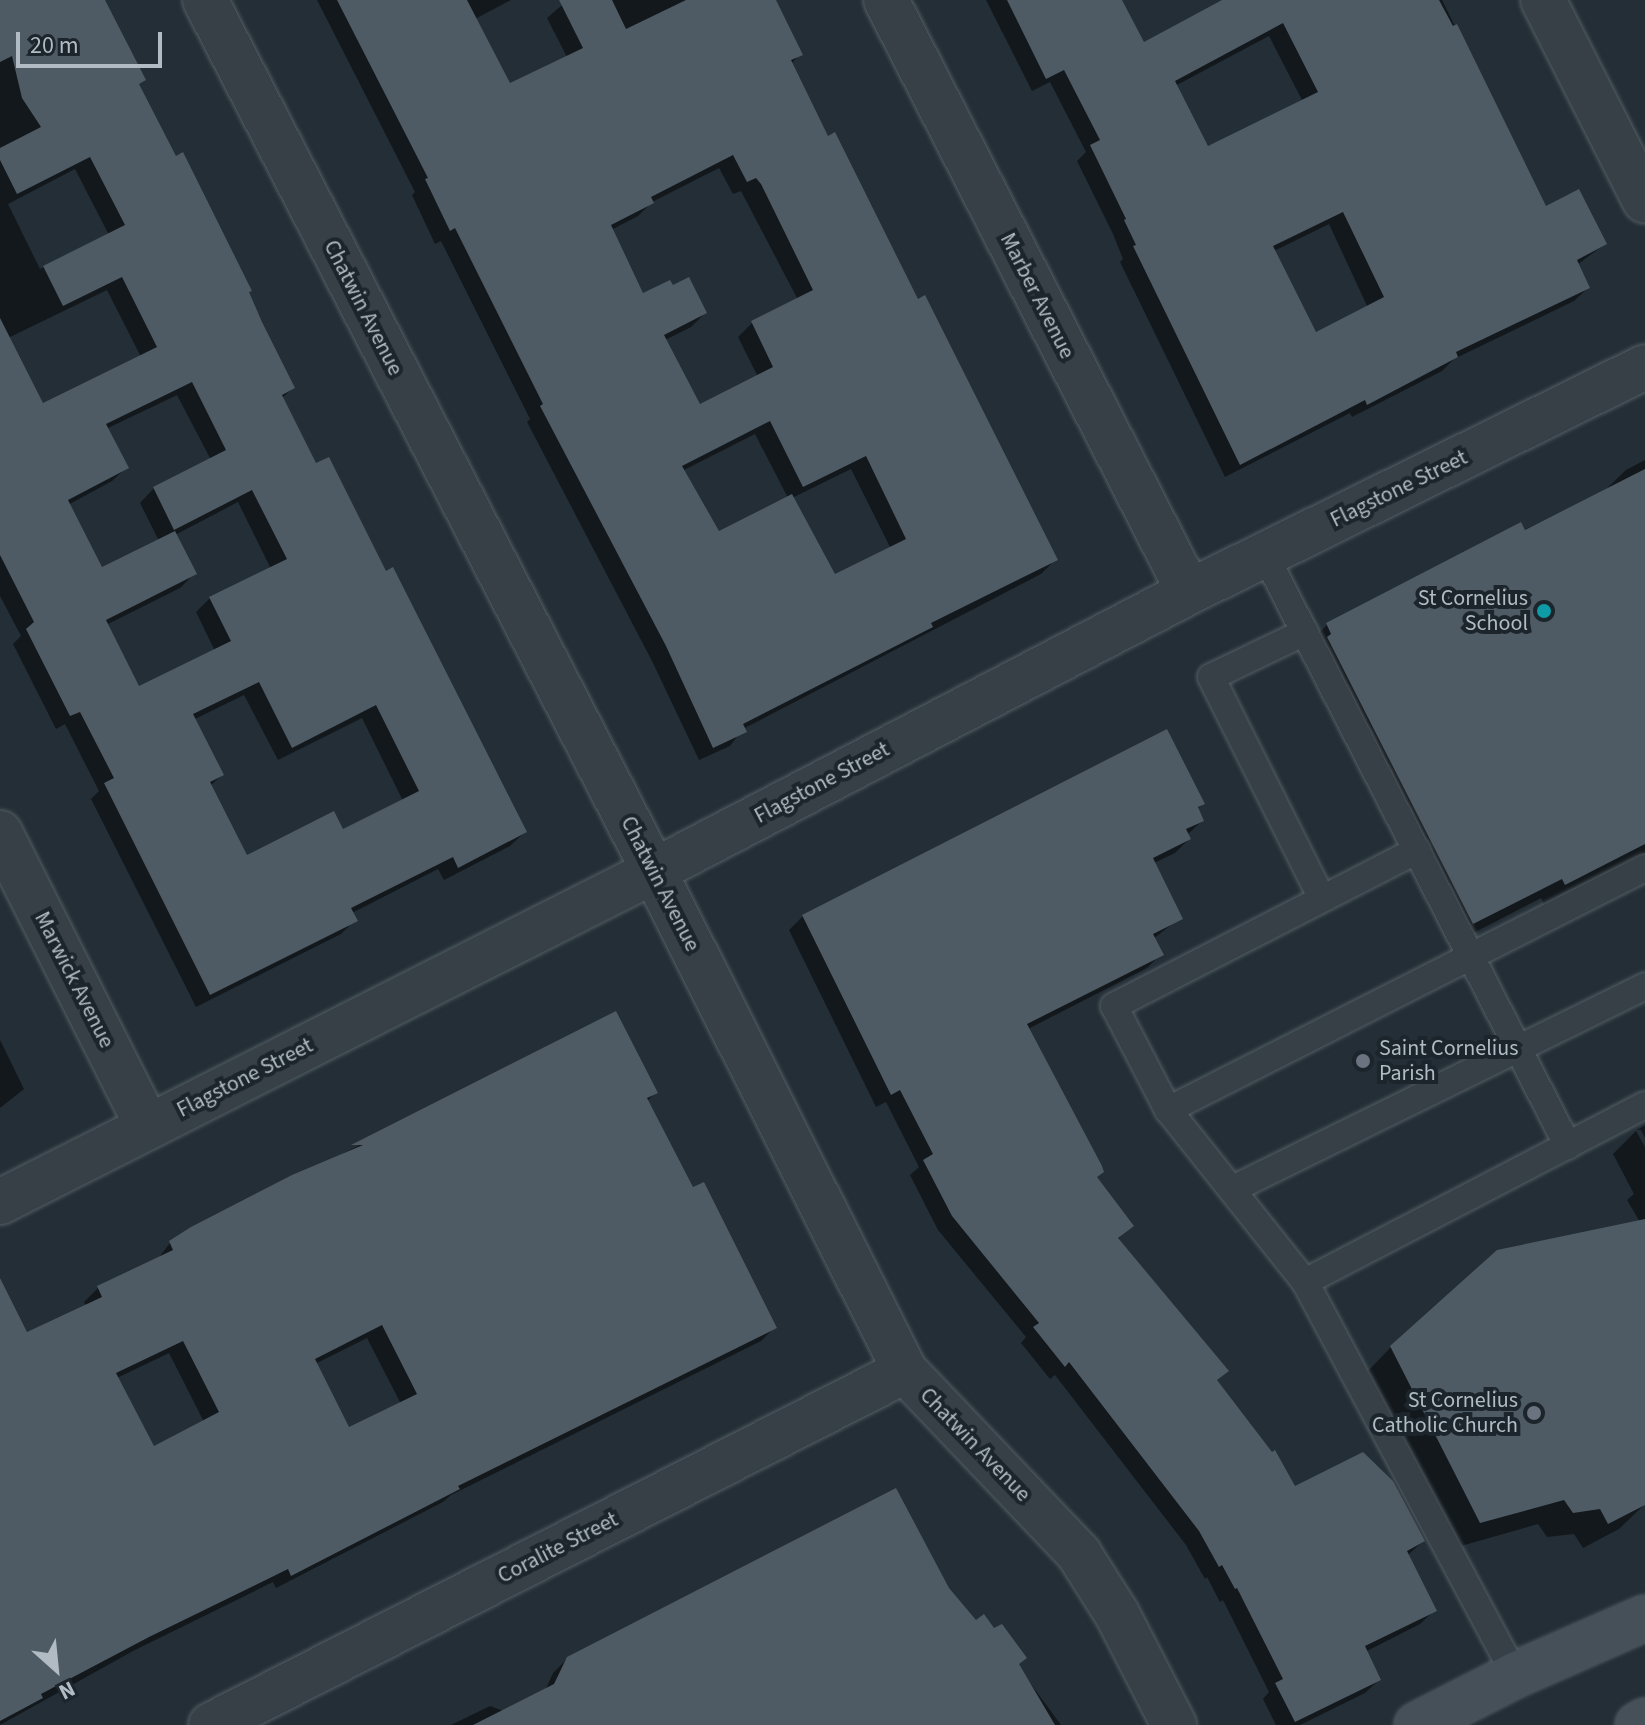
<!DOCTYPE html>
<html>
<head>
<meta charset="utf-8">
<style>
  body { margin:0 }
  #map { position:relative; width:1645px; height:1725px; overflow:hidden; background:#232e36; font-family:"Source Sans 3",sans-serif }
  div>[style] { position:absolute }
  .shadow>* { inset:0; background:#0007 }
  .building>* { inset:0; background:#4f5b64 }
  .roads { filter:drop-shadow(0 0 2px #545e64) drop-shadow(0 0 2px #545e64) }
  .lane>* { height:26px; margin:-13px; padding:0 13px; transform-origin:13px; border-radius:13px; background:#374046 }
  .street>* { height:44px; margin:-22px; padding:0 22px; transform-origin:22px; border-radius:22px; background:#374046 }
  .secondary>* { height:44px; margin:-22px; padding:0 22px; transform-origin:22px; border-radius:22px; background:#455059 }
  .dots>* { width:22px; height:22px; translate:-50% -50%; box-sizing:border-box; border:4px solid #1c252b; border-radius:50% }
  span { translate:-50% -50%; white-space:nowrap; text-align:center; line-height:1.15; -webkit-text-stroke:8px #1c252b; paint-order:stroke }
  .street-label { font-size:22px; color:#b1bbc3 }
  .poi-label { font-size:22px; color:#b1bbc3 }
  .right { translate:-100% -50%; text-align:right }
  .left { translate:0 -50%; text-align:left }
  .north { position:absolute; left:16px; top:1629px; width:80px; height:80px; -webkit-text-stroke:6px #1c252b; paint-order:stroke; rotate:153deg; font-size:22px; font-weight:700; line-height:32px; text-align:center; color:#b1bbc3 }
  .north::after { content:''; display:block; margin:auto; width:28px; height:36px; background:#b1bbc3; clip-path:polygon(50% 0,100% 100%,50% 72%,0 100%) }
  .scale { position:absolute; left:16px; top:32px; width:146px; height:36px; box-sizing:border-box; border:4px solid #b1bbc3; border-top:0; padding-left:10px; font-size:24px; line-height:28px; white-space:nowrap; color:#b1bbc3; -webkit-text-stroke:6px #1c252b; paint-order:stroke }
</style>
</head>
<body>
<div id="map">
  <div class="shadow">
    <div style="clip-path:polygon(evenodd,0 0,95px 0,143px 80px,137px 86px,248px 293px,293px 388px,281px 399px,315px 466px,385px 573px,525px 832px,510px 846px,444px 880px,438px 869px,352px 913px,355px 920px,341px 934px,196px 1007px,91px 799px,99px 791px,65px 724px,56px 729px,13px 644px,21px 636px,0 596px,0 0,75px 169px,109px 235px,40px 269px,8px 204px,75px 169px,0 0,107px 290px,141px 357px,42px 405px,8px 338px,107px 290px,0 0,177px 395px,211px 460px,154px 488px,140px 503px,159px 541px,101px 569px,68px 505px,112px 481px,127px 467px,106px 429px,177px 395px,0 0,238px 502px,271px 569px,210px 598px,196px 612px,215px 651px,138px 689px,106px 625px,180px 588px,194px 574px,175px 535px,238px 502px,0 0,244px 695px,278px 760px,362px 718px,403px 801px,343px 832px,246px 858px,210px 786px,222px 775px,193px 720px,244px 695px)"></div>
    <div style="clip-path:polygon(evenodd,317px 0,511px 0,475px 19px,509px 86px,567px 57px,547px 18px,568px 0,774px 0,800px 54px,791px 64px,827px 138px,1055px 560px,1041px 574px,743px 729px,730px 746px,699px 760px,652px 661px,527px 422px,530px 419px,441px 241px,435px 244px,412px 195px,415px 192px,317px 0,719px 168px,733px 194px,741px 191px,798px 300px,752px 323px,738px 337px,758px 377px,699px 407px,665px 340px,691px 327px,705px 313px,642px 296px,611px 230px,638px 216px,652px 202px,719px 168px,317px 0,755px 434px,788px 498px,718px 534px,682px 471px,755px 434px,317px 0,851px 469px,891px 549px,834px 577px,792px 498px,851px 469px)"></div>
    <div style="clip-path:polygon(evenodd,986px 0,1120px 0,1143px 45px,1227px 0,1442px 0,1545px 209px,1605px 244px,1577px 265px,1588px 288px,1574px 301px,1454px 359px,1442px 371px,1352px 417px,1350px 413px,1225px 477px,1120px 262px,1123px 259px,1113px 234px,1077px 161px,1086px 152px,1050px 82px,1032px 91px,986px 0,1269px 36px,1303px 102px,1207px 148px,1175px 86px,1269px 36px,986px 0,1329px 224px,1368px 308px,1315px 335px,1274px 251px,1329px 224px)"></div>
    <div style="clip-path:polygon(1645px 460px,1645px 853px,1544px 904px,1541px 898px,1452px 944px,1306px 646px,1327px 625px,1603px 492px,1626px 470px)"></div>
    <div style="clip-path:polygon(1202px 804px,1197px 810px,1202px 821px,1187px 835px,1189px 839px,1175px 853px,1154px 863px,1180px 918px,1153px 939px,1161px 954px,1147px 968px,1028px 1029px,1095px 1178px,1131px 1225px,1117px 1240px,1294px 1489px,1423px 1541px,1407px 1556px,1434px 1611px,1420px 1624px,1365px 1652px,1379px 1680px,1365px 1693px,1300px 1725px,1276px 1725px,1263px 1699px,1269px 1692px,1223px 1600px,1220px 1602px,1207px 1577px,1205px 1579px,1186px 1545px,1055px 1375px,1050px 1379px,1021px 1343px,1026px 1337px,938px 1230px,910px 1175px,919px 1167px,886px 1102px,876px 1107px,789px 930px,803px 916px)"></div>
    <div style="clip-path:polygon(evenodd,615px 1013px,655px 1093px,647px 1101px,692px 1190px,775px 1327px,761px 1341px,451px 1495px,443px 1502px,276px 1588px,273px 1582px,133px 1651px,0 1725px,0 1336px,27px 1334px,86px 1306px,84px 1302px,98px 1288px,157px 1260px,170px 1243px,615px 1013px,367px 1338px,401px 1404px,349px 1430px,315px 1364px,367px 1338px,615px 1013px,169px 1353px,204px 1422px,153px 1449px,117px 1378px,169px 1353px)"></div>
    <div style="clip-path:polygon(0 1040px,24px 1089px,0 1108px)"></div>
    <div style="clip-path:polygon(1645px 1125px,1645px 1138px,1641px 1130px,1637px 1130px)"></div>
    <div style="clip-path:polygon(1636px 1131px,1645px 1147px,1645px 1504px,1619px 1529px,1583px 1548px,1574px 1534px,1547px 1537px,1538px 1524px,1454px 1548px,1366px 1373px,1391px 1347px,1640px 1222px,1627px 1200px,1634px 1194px,1613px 1154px)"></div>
    <div style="clip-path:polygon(947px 1589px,1017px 1665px,1061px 1725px,451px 1725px,490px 1706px,504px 1711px,545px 1691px,553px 1673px,568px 1658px)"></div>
  </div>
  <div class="building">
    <div style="clip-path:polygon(evenodd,0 0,105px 0,146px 80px,139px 84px,176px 156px,183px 152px,252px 291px,249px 292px,262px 322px,295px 388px,282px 395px,316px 463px,329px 457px,386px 571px,393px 567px,527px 832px,458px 868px,453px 857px,351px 908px,358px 921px,210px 995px,104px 783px,114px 778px,80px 712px,70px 716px,26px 629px,34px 622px,0 555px,0 318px,43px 403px,157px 347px,122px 277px,63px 306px,43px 266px,125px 225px,90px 157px,17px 194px,0 160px,0 148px,41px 127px,22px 98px,12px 56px,0 62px,0 0,192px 382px,226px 450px,153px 487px,174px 530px,252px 490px,287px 559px,209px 597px,231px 641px,139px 686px,106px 620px,197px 574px,175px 531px,102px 567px,68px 500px,129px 468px,106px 424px,192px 382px,0 0,259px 682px,292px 748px,376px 705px,419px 791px,343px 829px,334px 811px,247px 855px,210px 782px,224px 775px,193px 714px,259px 682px)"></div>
    <div style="clip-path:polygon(evenodd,337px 0,467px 0,510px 83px,583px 48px,559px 0,612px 0,626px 29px,686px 0,776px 0,803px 55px,791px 60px,828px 136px,835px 132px,918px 299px,925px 295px,1058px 560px,931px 623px,933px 627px,743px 724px,747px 732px,713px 748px,666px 646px,540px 406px,543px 404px,455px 228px,450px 231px,425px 179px,428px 178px,337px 0,733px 155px,747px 182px,756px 178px,761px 184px,813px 290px,751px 321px,773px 367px,700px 404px,664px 335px,707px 313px,689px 277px,673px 285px,670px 280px,643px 293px,611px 225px,654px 203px,651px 197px,733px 155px,337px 0,770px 421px,803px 487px,866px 456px,906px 539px,835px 574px,792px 494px,719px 531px,682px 466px,770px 421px)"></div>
    <div style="clip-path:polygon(evenodd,1007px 0,1122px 0,1144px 42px,1222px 0,1439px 0,1453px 26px,1457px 24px,1546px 206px,1579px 189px,1607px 244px,1577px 260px,1590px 288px,1456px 352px,1458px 357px,1367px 405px,1365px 400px,1240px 465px,1133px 246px,1136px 245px,1124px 220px,1126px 219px,1090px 145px,1100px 140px,1064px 70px,1046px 79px,1007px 0,1283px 23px,1318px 92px,1208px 146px,1175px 81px,1283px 23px,1007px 0,1343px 212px,1384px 297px,1316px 332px,1273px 246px,1343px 212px)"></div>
    <div style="clip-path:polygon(1645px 469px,1645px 844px,1565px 885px,1562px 879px,1473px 924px,1327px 637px,1331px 634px,1326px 623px,1521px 522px,1525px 530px)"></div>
    <div style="clip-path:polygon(1167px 729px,1205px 804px,1198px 807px,1204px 821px,1186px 829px,1191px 839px,1153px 858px,1183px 919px,1153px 934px,1164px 955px,1027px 1024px,1102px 1166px,1104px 1172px,1097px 1177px,1134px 1226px,1118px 1238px,1229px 1371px,1217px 1380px,1272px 1452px,1275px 1450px,1295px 1486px,1363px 1452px,1393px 1481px,1425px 1541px,1407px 1551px,1437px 1611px,1365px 1646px,1381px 1680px,1295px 1722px,1275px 1683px,1283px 1679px,1237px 1588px,1235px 1589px,1222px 1565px,1219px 1567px,1199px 1531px,1069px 1362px,1065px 1367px,1033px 1327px,1039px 1323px,952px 1216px,923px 1160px,933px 1154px,900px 1090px,891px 1095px,802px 915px)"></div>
    <div style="clip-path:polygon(evenodd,616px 1011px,658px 1093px,647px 1098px,693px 1187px,704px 1182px,777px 1328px,458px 1486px,460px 1489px,291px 1576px,288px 1569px,149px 1637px,41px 1694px,43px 1698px,0 1721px,0 1278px,27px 1332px,102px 1297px,97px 1286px,173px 1250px,169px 1241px,191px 1227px,292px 1175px,363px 1145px,351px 1145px,616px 1011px,382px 1325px,417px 1394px,349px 1427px,315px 1359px,382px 1325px,616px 1011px,183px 1341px,219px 1412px,154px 1446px,116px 1373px,183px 1341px)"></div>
    <div style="clip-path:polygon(1645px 1219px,1645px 1505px,1608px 1524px,1600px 1509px,1573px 1513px,1564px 1500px,1480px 1523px,1390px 1346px,1497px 1250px)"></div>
    <div style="clip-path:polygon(896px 1488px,949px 1588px,976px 1620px,984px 1614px,994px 1628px,1002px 1624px,1027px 1658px,1019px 1664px,1055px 1725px,473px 1725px,554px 1684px,567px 1657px)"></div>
  </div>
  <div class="roads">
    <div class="lane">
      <div style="left:1265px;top:555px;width:664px;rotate:62.86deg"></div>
      <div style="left:1305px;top:632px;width:104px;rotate:154.4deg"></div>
      <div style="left:1211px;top:677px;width:246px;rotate:63.4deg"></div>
      <div style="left:1168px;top:1110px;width:535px;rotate:-26.9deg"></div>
      <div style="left:1233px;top:1189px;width:459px;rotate:-26.2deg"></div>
      <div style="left:1305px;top:1282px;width:220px;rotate:-128.5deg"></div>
      <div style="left:1168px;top:1110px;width:117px;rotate:-117.4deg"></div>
      <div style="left:1114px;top:1006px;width:341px;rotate:-27.2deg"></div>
      <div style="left:1515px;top:1675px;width:446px;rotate:-118.1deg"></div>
      <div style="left:1305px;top:1282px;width:383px;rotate:-27.5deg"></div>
    </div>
    <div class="street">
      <div style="left:205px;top:0;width:980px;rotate:62.73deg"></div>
      <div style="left:654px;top:871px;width:559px;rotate:63.34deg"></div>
      <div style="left:905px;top:1371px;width:253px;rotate:46.4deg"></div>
      <div style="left:1079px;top:1554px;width:71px;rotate:57.7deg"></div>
      <div style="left:1117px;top:1614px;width:125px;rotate:62.8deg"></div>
      <div style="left:886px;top:0;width:665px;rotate:62.9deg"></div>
      <div style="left:1543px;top:0;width:225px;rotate:63.1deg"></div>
      <div style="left:0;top:833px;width:329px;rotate:63.3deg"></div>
      <div style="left:0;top:1202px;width:733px;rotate:-26.84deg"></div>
      <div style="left:654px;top:871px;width:603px;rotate:-27.54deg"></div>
      <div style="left:1189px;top:592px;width:508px;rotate:-26.26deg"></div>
      <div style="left:211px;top:1725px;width:779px;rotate:-27.03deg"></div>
    </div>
    <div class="secondary">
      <div style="left:1417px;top:1725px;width:110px;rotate:-27deg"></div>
      <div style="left:1515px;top:1675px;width:142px;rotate:-23.7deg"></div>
      <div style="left:1638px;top:1725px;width:8px;rotate:-30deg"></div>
    </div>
  </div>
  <div class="dots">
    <div style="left:1544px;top:611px;background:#0f9aa8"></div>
    <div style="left:1363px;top:1061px;background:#6b7280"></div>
    <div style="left:1534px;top:1413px;background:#6b7280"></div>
  </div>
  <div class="street-label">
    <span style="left:1037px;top:296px;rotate:63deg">Marber Avenue</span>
    <span style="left:363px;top:308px;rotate:63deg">Chatwin Avenue</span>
    <span style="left:1399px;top:489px;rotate:-26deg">Flagstone Street</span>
    <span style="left:822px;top:783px;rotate:-28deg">Flagstone Street</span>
    <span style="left:660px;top:884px;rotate:63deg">Chatwin Avenue</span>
    <span style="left:74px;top:980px;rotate:63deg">Marwick Avenue</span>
    <span style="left:245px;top:1078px;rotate:-27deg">Flagstone Street</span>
    <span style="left:975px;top:1445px;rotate:46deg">Chatwin Avenue</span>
    <span style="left:558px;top:1548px;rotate:-27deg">Coralite Street</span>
  </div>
  <div class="poi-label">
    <span class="right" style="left:1528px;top:611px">St Cornelius<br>School</span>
    <span class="left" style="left:1379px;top:1061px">Saint Cornelius<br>Parish</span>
    <span class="right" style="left:1518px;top:1413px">St Cornelius<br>Catholic Church</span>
  </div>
  <div class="north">N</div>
  <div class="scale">20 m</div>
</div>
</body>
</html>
